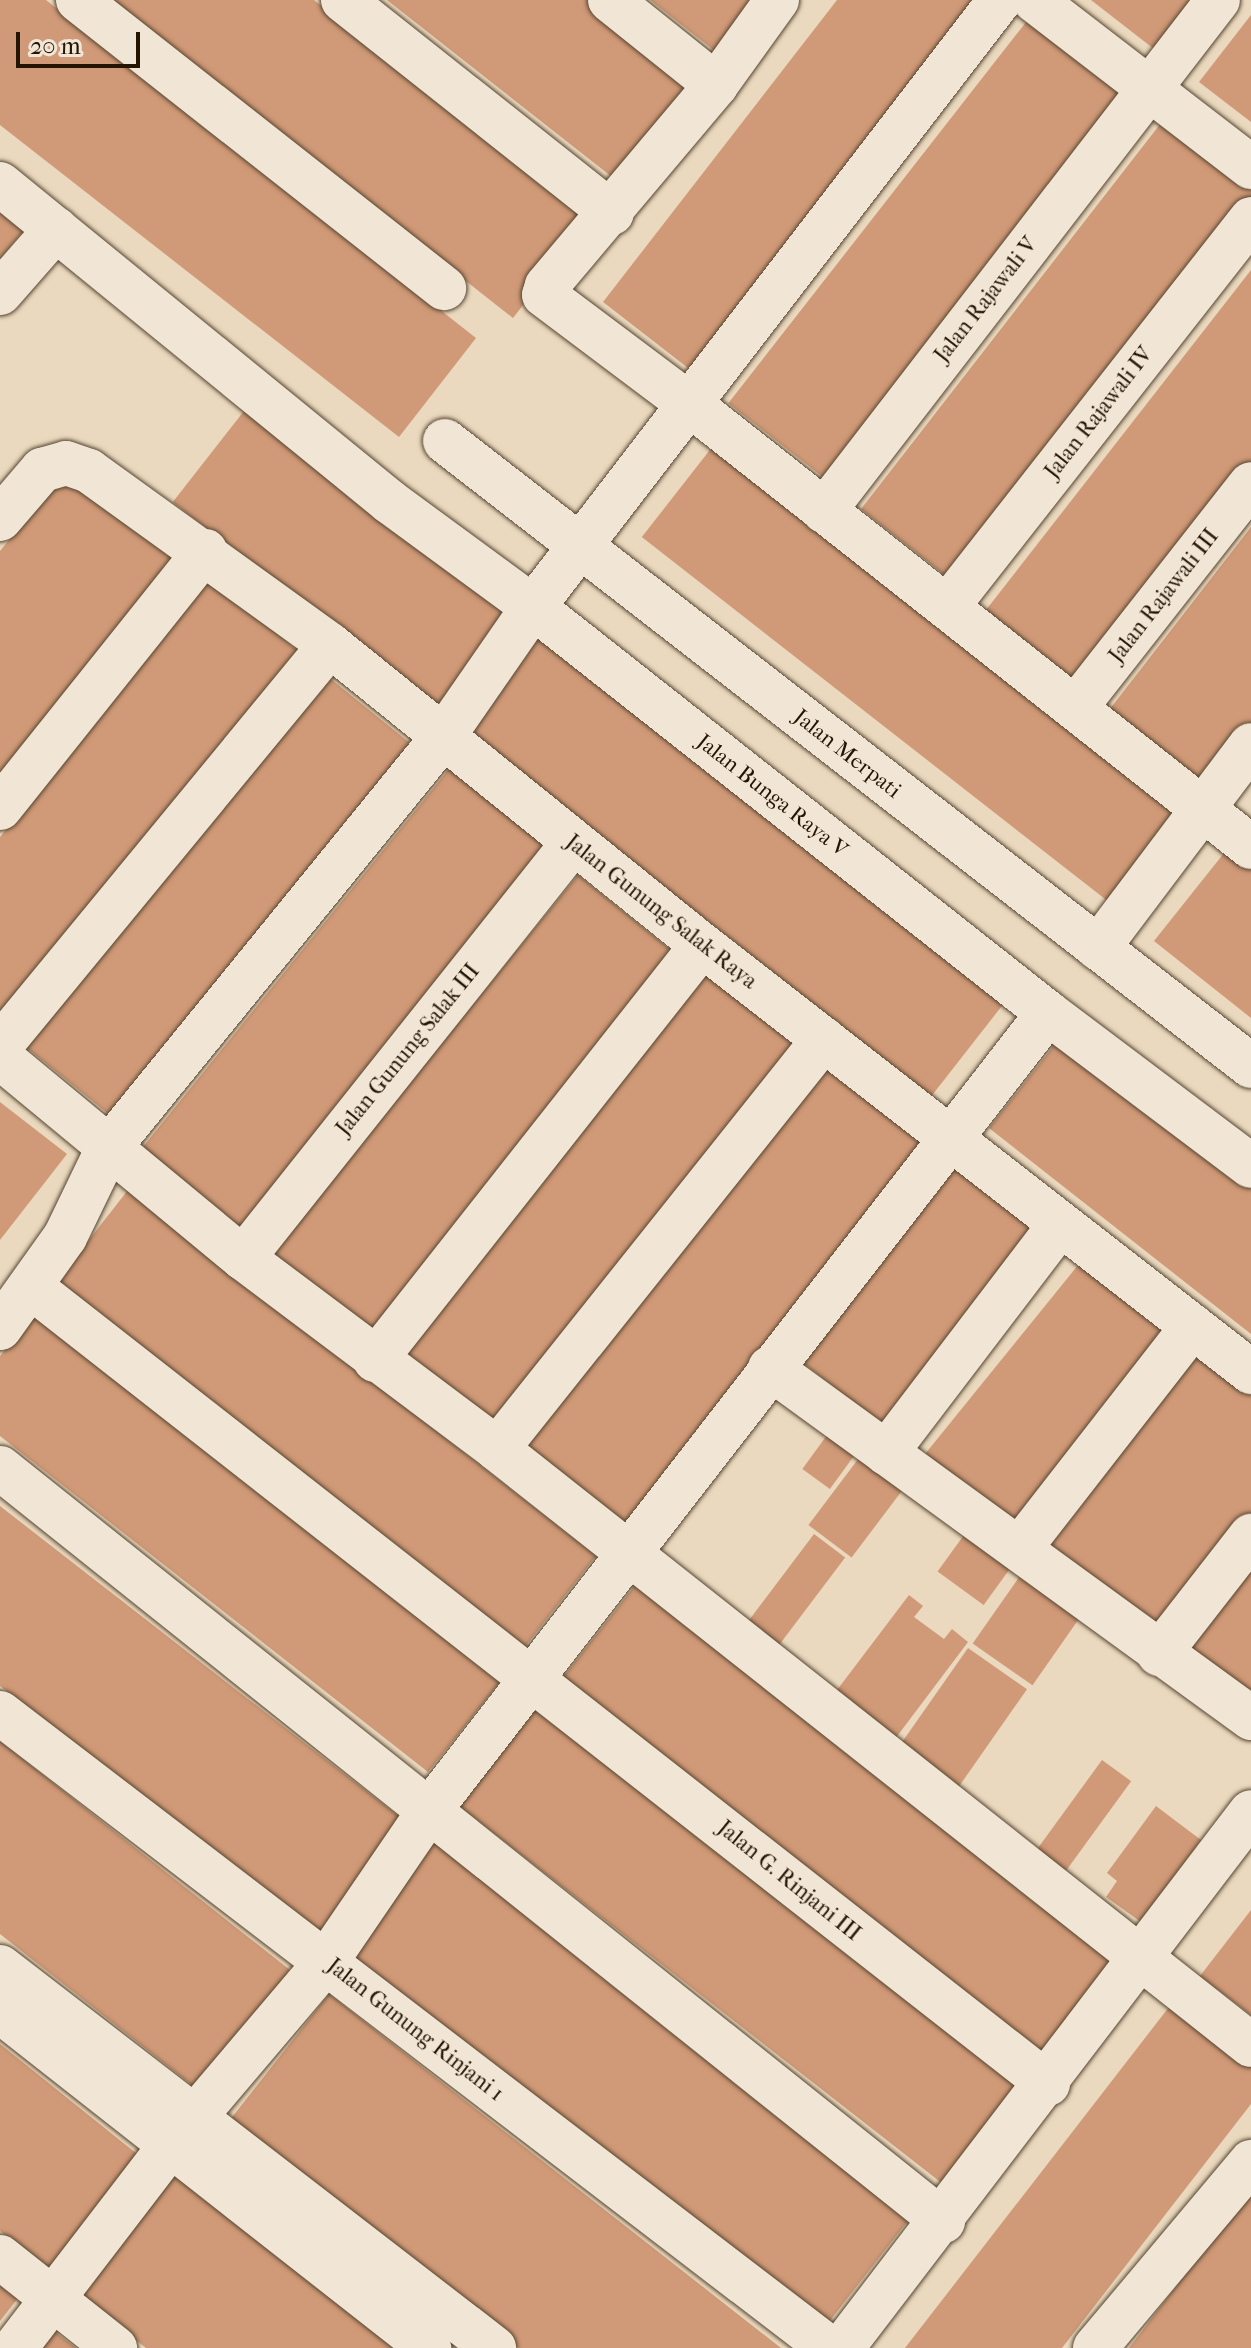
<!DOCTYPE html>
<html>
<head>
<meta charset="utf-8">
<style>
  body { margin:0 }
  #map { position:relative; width:1251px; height:2348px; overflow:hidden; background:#ead9be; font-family:"IM FELL French Canon",serif }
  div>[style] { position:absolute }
  .building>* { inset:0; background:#d09977; transform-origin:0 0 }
  .roads { filter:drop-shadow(0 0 2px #564531) drop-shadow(0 0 2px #564531) }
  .minor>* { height:44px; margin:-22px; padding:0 22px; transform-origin:22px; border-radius:22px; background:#f1e6d5 }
  .secondary>* { height:44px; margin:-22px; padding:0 22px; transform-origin:22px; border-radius:22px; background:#f1e6d5 }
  span { translate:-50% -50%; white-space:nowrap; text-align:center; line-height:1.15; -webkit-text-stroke:6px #f1e6d5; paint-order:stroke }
  .street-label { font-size:22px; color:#241402 }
  .scale { position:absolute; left:16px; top:32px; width:124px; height:36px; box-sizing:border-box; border:4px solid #241402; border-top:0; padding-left:10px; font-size:24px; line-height:28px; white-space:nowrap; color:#241402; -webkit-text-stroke:6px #f1e6d5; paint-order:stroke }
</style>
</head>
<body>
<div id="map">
  <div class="building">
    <div style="clip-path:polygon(0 0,46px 0,476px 338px,399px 437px,0 125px)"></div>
    <div style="clip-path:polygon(109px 0,314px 0,591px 218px,513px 318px)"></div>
    <div style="clip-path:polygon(387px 0,591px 0,704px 89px,626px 188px)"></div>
    <div style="clip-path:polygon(650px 0,763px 0,720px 55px)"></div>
    <div style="clip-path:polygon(837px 0,994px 0,701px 378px,603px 302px)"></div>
    <div style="clip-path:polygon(1091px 0,1206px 0,1163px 56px)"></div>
    <div style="clip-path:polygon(1251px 15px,1251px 122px,1199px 82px)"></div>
    <div style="left:1030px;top:17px;width:125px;height:490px;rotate:38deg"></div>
    <div style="clip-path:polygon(1168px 114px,1251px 179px,1251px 210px,959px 586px,861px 509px)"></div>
    <div style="clip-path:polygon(0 211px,24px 230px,0 259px)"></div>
    <div style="clip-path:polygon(1251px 270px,1251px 472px,1084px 687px,986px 610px)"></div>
    <div style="left:251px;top:402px;width:335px;height:127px;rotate:38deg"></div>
    <div style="left:720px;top:437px;width:594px;height:127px;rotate:38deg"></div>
    <div style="clip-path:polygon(64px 472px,177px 562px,0 785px,0 551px)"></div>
    <div style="clip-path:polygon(1251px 527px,1251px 729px,1204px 790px,1106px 714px)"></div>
    <div style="clip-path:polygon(208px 578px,297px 650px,0 1019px,0 837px)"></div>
    <div style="left:541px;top:631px;width:594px;height:126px;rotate:38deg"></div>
    <div style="left:321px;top:671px;width:130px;height:478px;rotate:39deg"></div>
    <div style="left:453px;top:764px;width:135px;height:496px;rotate:39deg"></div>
    <div style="clip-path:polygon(1232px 843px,1251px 857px,1251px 1018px,1154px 941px)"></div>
    <div style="left:578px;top:875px;width:136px;height:493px;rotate:39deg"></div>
    <div style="left:708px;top:962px;width:134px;height:497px;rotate:39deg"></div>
    <div style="clip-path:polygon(1067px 1029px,1251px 1173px,1251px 1334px,989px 1128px)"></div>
    <div style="left:820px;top:1060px;width:144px;height:493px;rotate:39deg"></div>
    <div style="clip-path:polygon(0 1102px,67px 1154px,0 1240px)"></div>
    <div style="left:959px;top:1161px;width:110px;height:255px;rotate:38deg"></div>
    <div style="left:128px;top:1190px;width:594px;height:125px;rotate:38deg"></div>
    <div style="left:1083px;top:1259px;width:114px;height:250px;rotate:39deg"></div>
    <div style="clip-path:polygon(40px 1306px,507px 1673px,428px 1772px,0 1436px,0 1356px)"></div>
    <div style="clip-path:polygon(1203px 1347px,1251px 1383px,1251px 1525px,1165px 1638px,1048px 1549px)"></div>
    <div style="left:830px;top:1431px;width:34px;height:47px;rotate:36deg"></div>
    <div style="left:862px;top:1454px;width:54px;height:89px;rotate:37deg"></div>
    <div style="clip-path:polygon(0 1506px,410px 1825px,323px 1937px,0 1686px)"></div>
    <div style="left:814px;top:1534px;width:39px;height:116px;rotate:37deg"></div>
    <div style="left:964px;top:1535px;width:57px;height:45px;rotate:36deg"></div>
    <div style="clip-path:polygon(1251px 1554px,1251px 1695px,1183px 1643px)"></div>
    <div style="left:1022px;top:1573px;width:73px;height:86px;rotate:35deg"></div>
    <div style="left:640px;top:1579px;width:611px;height:126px;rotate:38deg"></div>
    <div style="clip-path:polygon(909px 1595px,923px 1606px,914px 1617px,944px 1639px,952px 1629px,968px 1642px,895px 1739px,834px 1694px)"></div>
    <div style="left:968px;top:1648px;width:72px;height:120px;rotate:35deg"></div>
    <div style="left:536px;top:1705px;width:614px;height:127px;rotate:38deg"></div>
    <div style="clip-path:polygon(0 1741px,290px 1970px,197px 2089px,0 1934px)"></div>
    <div style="left:1102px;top:1760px;width:36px;height:112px;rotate:36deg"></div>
    <div style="clip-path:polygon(1156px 1806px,1201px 1840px,1141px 1922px,1106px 1897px,1117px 1881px,1107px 1873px)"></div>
    <div style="left:438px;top:1838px;width:606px;height:147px;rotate:38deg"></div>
    <div style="clip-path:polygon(1251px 1910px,1251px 2015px,1200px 1976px)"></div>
    <div style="clip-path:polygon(329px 1994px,582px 2192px,781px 2348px,519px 2348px,508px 2341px,229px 2121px)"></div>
    <div style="clip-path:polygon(1176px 1998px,1251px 2056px,1251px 2104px,1062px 2348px,905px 2348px)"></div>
    <div style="clip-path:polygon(0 2044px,147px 2162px,57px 2276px,0 2231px)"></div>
    <div style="clip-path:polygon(174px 2175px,282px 2259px,397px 2348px,146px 2348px,80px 2297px)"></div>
    <div style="clip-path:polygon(1251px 2190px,1251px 2348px,1129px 2348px,1184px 2276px)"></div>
    <div style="clip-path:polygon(0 2276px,22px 2293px,0 2321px)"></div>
    <div style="clip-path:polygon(51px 2329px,76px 2348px,36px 2348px)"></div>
  </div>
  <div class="roads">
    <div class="minor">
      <div style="left:78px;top:0;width:466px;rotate:38.2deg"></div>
      <div style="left:343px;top:0;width:343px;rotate:38.4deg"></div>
      <div style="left:610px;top:0;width:136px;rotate:38.7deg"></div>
      <div style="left:777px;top:0;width:105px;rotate:125.7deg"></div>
      <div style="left:716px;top:85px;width:263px;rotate:130.1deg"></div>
      <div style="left:547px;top:286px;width:9px;rotate:108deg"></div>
      <div style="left:544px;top:295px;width:185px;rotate:36.9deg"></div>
      <div style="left:692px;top:406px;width:712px;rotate:38.27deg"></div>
      <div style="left:1034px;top:0;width:274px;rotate:37.6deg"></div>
      <div style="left:0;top:184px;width:503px;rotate:39.19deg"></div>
      <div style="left:390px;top:502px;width:177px;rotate:36.3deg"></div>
      <div style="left:533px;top:607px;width:656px;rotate:38.25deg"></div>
      <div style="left:1048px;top:1013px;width:254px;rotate:37deg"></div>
      <div style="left:0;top:293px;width:85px;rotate:-48.8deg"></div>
      <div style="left:445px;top:441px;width:1020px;rotate:37.79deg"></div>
      <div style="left:824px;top:511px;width:645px;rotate:-52.37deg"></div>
      <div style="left:0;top:519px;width:65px;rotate:-49.4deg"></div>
      <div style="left:42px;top:470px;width:25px;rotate:-16deg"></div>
      <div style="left:66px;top:463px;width:24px;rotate:19deg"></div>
      <div style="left:89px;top:471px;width:297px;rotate:35.8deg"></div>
      <div style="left:330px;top:645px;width:478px;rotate:38.9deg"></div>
      <div style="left:702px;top:945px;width:696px;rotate:37.87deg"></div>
      <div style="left:947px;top:607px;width:493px;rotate:-51.9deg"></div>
      <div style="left:1076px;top:707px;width:283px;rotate:-51.9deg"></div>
      <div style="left:0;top:808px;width:329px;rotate:-51.4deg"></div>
      <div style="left:1098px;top:948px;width:254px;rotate:-53deg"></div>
      <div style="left:0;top:1046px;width:519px;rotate:-50.55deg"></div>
      <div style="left:0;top:1057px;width:315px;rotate:39.6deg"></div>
      <div style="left:243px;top:1258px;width:318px;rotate:36.9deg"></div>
      <div style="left:497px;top:1449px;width:961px;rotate:38.32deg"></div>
      <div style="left:243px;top:1258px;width:530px;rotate:-51.51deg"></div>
      <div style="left:31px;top:1287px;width:1292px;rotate:38.08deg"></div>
      <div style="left:0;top:1328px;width:112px;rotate:-54.5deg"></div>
      <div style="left:65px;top:1237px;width:97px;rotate:-64.2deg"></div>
      <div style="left:107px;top:1150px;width:532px;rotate:-50.87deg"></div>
      <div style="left:443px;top:737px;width:158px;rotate:-55.3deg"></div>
      <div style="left:533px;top:607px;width:766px;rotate:-52.43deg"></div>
      <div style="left:375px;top:1360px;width:528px;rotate:-51.76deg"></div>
      <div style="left:770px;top:1368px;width:595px;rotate:36.04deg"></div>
      <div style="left:497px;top:1449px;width:524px;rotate:-51.43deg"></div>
      <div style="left:886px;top:1453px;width:285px;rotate:-52.7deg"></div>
      <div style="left:0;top:1468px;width:1207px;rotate:38.61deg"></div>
      <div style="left:1020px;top:1548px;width:281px;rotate:-52.1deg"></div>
      <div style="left:1159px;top:1654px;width:150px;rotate:-52.1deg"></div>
      <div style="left:0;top:1713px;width:1044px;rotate:37.45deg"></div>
      <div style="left:0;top:2257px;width:147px;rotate:38.4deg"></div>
      <div style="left:15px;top:2348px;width:255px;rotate:-52.5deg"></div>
      <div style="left:170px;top:2146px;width:241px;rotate:-49.7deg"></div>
      <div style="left:326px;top:1962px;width:183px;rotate:-55.7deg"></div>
      <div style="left:429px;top:1811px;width:1010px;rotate:-52.2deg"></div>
      <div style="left:842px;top:2348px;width:674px;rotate:-52.65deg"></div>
      <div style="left:1095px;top:2348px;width:243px;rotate:-50deg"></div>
    </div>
    <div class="secondary">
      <div style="left:0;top:1967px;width:624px;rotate:37.64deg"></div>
      <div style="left:0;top:2011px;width:546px;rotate:38.15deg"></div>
    </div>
  </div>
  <div class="street-label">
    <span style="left:986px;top:300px;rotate:-52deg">Jalan Rajawali V</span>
    <span style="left:1099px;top:413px;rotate:-52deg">Jalan Rajawali IV</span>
    <span style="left:1164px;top:596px;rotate:-52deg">Jalan Rajawali III</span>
    <span style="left:847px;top:754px;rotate:38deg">Jalan Merpati</span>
    <span style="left:772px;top:796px;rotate:38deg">Jalan Bunga Raya V</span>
    <span style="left:661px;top:912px;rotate:38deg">Jalan Gunung Salak Raya</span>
    <span style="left:408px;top:1050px;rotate:-51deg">Jalan Gunung Salak III</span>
    <span style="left:789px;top:1881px;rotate:39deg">Jalan G. Rinjani III</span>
    <span style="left:415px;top:2030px;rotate:38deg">Jalan Gunung Rinjani 1</span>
  </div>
  <div class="scale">20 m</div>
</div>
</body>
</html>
